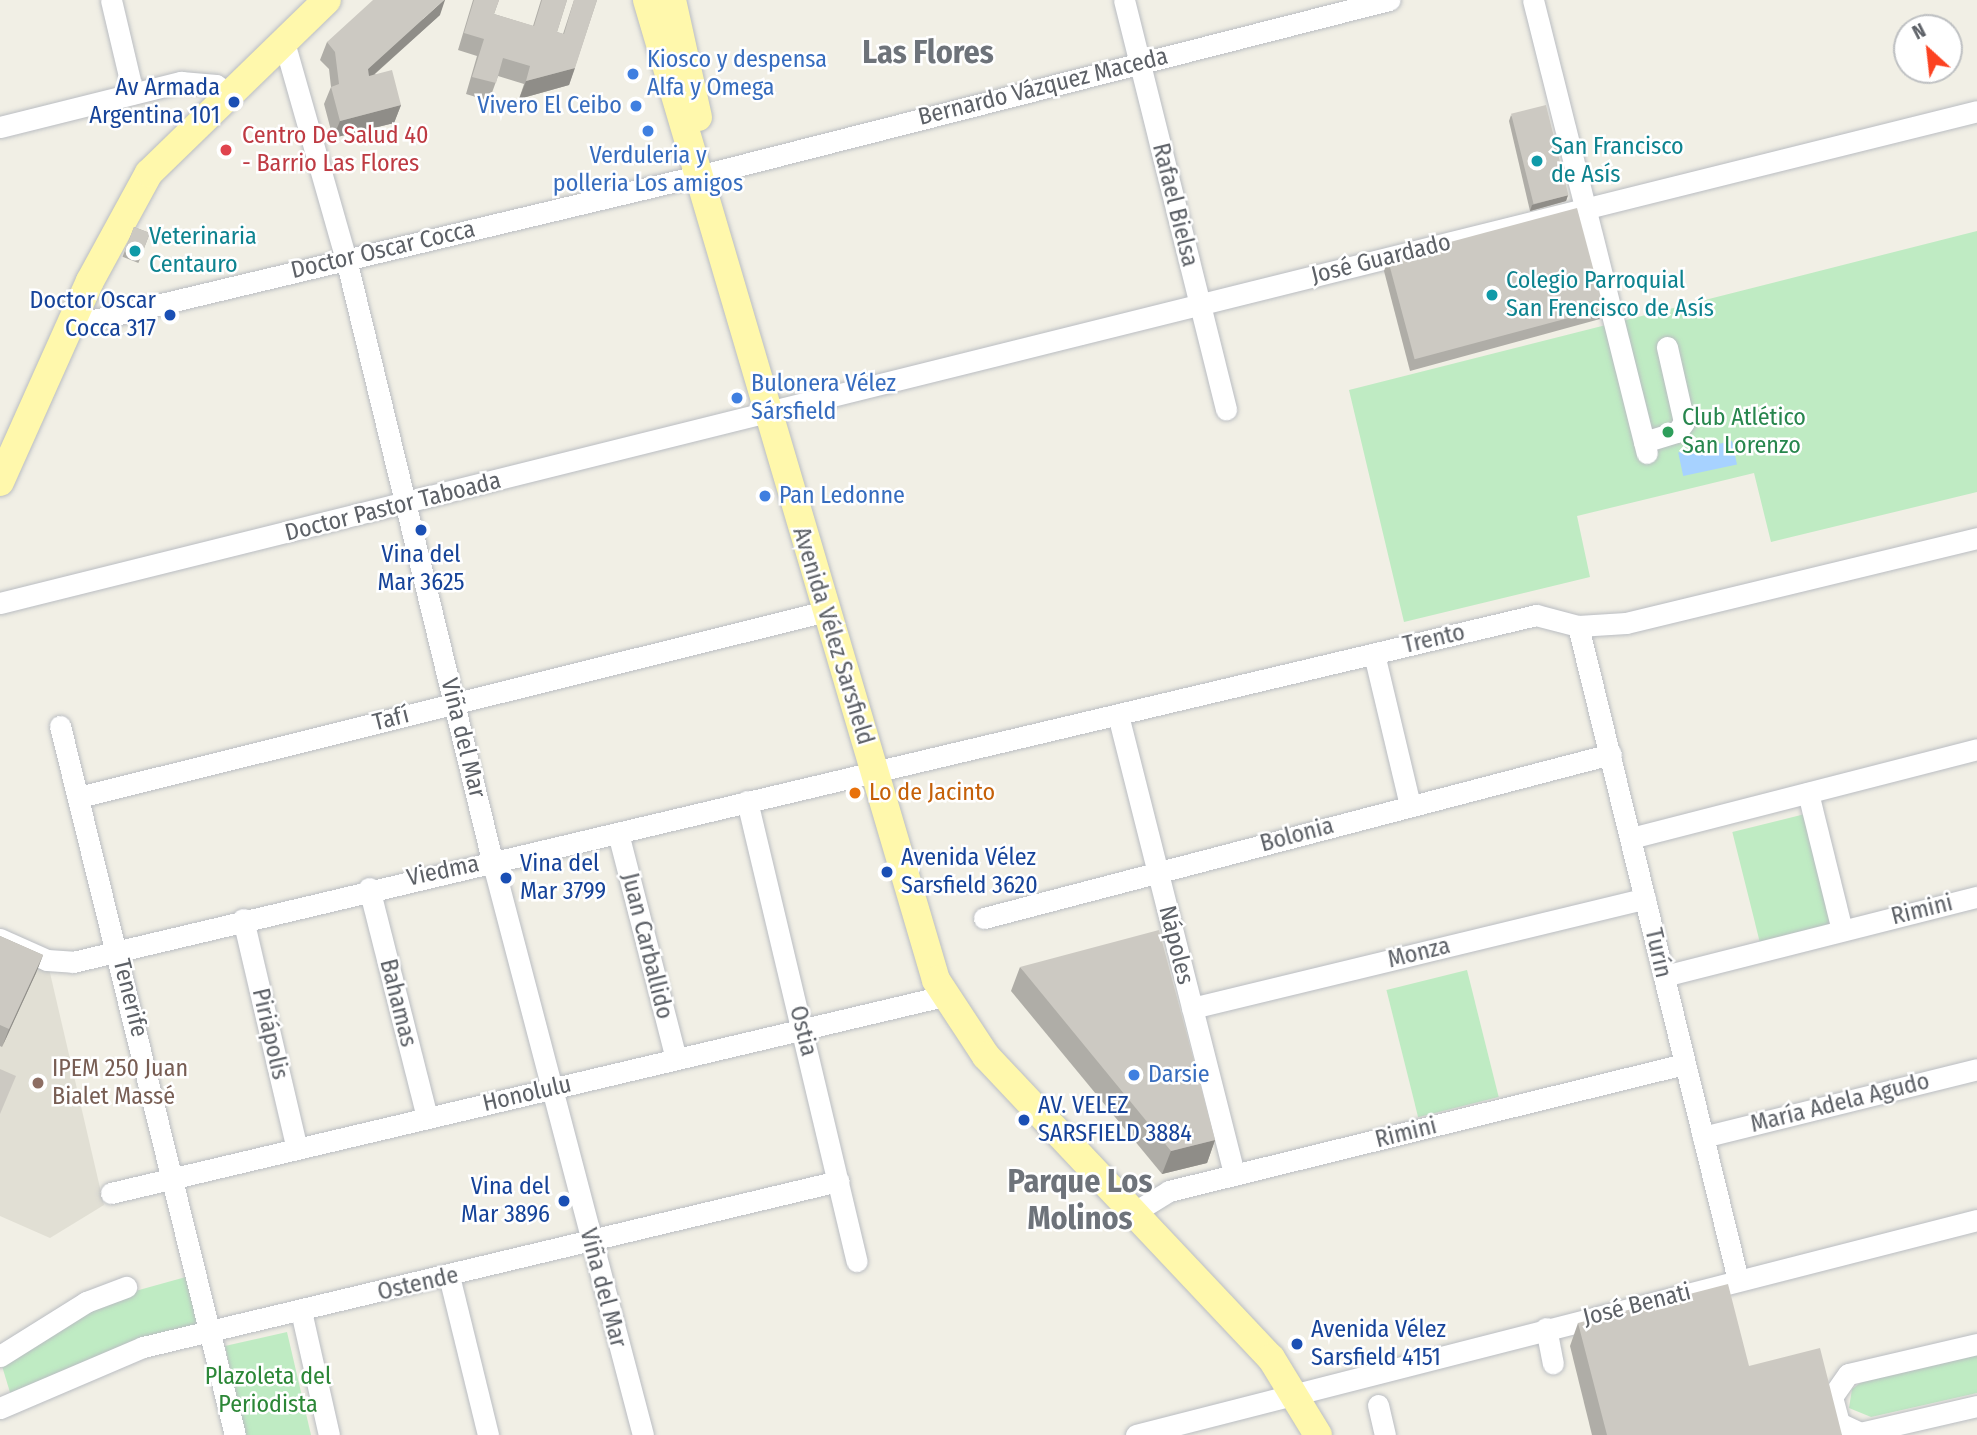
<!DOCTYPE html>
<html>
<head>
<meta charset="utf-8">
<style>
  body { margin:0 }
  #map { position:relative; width:1977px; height:1435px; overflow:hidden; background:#f1efe5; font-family:"Fira Sans Condensed",sans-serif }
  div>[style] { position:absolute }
  .education>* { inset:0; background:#e1dfd4 }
  .green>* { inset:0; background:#bfebc3; transform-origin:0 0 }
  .water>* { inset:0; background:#a7d2ff; transform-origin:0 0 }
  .roads { filter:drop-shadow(0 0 2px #babdc2) drop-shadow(0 0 2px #babdc2) }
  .minor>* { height:21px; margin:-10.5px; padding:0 10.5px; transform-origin:10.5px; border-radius:10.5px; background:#fff }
  .major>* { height:28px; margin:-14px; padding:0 14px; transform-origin:14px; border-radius:14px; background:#fff8ac }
  .wall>* { inset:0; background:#afada7; transform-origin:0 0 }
  .shaded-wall>* { inset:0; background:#8f8d88; transform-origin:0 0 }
  .building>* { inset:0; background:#ccc9c2; transform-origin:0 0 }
  .dots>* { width:19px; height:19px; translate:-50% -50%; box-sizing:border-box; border:4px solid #fff; border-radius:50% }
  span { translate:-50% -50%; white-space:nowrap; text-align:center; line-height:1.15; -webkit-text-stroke:5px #fff; paint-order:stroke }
  .shop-label { font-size:24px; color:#366cbe }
  .left { translate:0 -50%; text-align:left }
  .right { translate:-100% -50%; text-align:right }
  .street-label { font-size:24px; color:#5d6167 }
  .transit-label { font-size:24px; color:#164399 }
  .health-label { font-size:24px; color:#be3a42 }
  .culture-label { font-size:24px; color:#0d838f }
  .leisure-label { font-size:24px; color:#27864d }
  .food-label { font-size:24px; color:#c56008 }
  .education-label { font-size:24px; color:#785e54 }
  .park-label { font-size:24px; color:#2c8737 }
  .district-label { font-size:32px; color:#6e737a; font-weight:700 }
  .north { position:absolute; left:1893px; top:14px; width:70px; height:70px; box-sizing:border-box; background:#fff; border:2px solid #bec0c2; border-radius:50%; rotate:333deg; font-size:19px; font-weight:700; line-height:28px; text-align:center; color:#5d6167 }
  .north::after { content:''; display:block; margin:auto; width:24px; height:32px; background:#fc4221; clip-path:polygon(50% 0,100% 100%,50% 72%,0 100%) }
</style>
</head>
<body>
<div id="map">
  <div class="education">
    <div style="clip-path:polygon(0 941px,47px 960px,104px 1205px,50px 1238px,0 1216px)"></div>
  </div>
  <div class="green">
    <div style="clip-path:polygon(1977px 231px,1977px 492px,1771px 542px,1754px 473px,1577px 516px,1590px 577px,1404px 622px,1349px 390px)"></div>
    <div style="left:1809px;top:813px;width:118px;height:79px;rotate:76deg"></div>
    <div style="left:1467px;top:970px;width:131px;height:83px;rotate:76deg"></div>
    <div style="clip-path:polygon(193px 1275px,206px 1328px,12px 1399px,2px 1366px,103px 1300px)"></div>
    <div style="clip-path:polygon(287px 1332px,311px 1435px,245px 1435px,225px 1346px)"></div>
    <div style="clip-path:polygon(1977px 1354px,1977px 1393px,1871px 1417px,1849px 1408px,1852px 1389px,1863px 1381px)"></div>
  </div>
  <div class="water">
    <div style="left:1732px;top:441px;width:24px;height:55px;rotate:78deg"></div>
  </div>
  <div class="roads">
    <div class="minor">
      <div style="left:111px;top:0;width:96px;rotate:76.7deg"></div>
      <div style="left:1124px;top:0;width:422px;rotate:76deg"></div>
      <div style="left:1533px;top:0;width:467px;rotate:75.9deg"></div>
      <div style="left:284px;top:42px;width:226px;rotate:74.1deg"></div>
      <div style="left:346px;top:259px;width:618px;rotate:76.35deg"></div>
      <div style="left:492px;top:860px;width:594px;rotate:75.29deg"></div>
      <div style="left:0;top:127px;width:187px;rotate:-14deg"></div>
      <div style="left:181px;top:82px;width:35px;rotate:5deg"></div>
      <div style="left:216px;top:85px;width:14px;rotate:36deg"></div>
      <div style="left:69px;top:326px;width:663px;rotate:-13.43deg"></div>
      <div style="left:714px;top:172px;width:697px;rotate:-14.3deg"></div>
      <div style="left:1644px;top:442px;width:34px;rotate:-17deg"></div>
      <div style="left:1677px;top:432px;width:12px;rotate:-55deg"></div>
      <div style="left:1684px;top:422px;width:77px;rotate:-102.8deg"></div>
      <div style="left:0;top:603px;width:2037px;rotate:-13.97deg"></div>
      <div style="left:1578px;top:626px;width:673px;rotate:76.25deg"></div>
      <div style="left:1374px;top:654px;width:155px;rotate:76.6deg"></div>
      <div style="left:1118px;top:715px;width:474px;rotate:75.8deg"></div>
      <div style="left:60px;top:726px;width:730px;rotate:76.14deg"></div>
      <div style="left:1808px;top:793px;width:141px;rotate:76.1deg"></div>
      <div style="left:79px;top:797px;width:770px;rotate:-13.98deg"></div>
      <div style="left:747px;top:801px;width:473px;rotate:76.6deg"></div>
      <div style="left:618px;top:833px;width:233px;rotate:75.6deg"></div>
      <div style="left:1631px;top:838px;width:357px;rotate:-14.4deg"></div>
      <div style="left:369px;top:888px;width:237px;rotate:75.8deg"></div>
      <div style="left:984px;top:918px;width:648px;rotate:-14.66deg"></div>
      <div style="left:243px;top:919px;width:236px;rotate:76.8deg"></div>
      <div style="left:0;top:939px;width:51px;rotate:24.1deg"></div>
      <div style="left:47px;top:960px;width:26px;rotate:4deg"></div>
      <div style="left:73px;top:962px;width:1504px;rotate:-13.34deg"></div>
      <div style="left:1536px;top:615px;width:43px;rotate:14.7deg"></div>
      <div style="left:1578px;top:626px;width:48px;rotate:-3.6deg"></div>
      <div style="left:1626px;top:623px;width:361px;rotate:-13.6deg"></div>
      <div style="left:1664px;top:976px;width:323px;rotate:-14.2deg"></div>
      <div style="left:1192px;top:1008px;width:466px;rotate:-13.6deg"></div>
      <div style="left:1703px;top:1137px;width:282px;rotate:-13.9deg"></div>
      <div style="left:111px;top:1193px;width:856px;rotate:-13.31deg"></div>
      <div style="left:1133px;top:1213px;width:42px;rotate:-31.4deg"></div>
      <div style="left:1169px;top:1191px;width:530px;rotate:-13.85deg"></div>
      <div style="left:449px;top:1276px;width:164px;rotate:76.2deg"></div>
      <div style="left:301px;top:1311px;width:127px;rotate:77.3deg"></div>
      <div style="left:1546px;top:1328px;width:36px;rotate:79deg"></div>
      <div style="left:1977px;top:1344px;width:132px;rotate:166.9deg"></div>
      <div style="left:1848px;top:1374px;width:28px;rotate:125deg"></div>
      <div style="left:1832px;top:1397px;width:27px;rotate:75deg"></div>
      <div style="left:1839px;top:1423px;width:23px;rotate:25deg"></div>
      <div style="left:1860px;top:1433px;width:120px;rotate:-13deg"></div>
      <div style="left:0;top:1356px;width:102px;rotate:-32.1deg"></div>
      <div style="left:86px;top:1302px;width:43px;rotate:-20.6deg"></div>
      <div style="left:1378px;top:1405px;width:31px;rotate:77deg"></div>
      <div style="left:0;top:1408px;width:155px;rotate:-23.1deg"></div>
      <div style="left:143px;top:1347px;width:715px;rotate:-13.43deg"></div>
      <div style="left:1136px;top:1435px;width:868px;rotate:-14.34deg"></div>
    </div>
    <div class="major">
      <div style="left:647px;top:0;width:1022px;rotate:73.57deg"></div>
      <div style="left:936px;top:980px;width:91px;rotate:56.7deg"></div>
      <div style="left:986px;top:1056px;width:415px;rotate:46.7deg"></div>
      <div style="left:1271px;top:1358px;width:90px;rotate:58.6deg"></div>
      <div style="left:672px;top:0;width:120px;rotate:77.5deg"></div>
      <div style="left:0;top:482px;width:220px;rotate:-65.9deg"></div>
      <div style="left:90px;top:281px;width:123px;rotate:-61.4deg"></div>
      <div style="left:149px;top:173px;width:248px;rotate:-44.2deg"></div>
    </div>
  </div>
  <div class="wall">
    <div style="clip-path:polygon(473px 0,499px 0,494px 14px,533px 26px,541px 0,567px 0,557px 32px,563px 34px,574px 0,597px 0,569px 85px,519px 99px,524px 84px,498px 76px,489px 101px,466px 94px,477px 56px,458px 50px)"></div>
    <div style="clip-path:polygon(440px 15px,375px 74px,401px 105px,394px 123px,333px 138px,324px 104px,331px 87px,329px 69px,320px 60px,327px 42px)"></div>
    <div style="clip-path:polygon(1511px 115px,1568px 195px,1566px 201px,1530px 211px,1509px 121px)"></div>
    <div style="left:134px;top:227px;width:17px;height:32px;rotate:21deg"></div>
    <div style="clip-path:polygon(1388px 259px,1604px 308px,1600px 319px,1410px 371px,1384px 271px)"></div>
    <div style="clip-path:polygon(0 936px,43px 955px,36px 973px,2px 1047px,0 1046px)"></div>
    <div style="clip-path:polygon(1020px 967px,1215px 1140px,1207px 1163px,1162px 1174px,1011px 991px)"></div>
    <div style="clip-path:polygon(1578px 1323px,1749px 1366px,1842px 1435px,1592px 1435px,1570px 1346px)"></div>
  </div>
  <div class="shaded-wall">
    <div style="clip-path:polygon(444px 0,445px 0,440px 15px,361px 86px,368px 69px)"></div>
    <div style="clip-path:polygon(575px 68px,569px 85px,519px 99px,526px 81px)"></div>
    <div style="clip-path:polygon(401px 105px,394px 123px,333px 138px,340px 121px)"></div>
    <div style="clip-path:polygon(1568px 195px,1566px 201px,1530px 211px,1532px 205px)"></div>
    <div style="left:1604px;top:308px;width:12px;height:196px;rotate:110deg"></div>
    <div style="clip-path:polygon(43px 955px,36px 973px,2px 1047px,9px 1029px)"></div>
    <div style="clip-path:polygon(1215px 1140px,1207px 1163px,1162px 1174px,1171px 1151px)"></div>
  </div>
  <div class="building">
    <div style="clip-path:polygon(373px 0,444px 0,368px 69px,369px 76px,392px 70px,401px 105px,340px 121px,331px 87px,339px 84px,335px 52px,327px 42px)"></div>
    <div style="clip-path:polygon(474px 0,499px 0,494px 14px,534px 26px,542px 0,567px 0,557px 32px,564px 34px,574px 0,597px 0,575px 68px,526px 81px,530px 66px,503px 58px,496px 83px,472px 77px,484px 39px,464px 33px)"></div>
    <div style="left:1546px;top:105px;width:93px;height:36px;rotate:76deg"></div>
    <div style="left:1577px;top:208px;width:104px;height:196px;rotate:75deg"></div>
    <div style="left:134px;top:227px;width:17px;height:19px;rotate:21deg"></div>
    <div style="clip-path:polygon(1159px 930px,1215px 1140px,1171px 1151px,1020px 967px)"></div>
    <div style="clip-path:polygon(0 936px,43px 955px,9px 1029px,0 1025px)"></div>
    <div style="clip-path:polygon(0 1069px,16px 1076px,0 1114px)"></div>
    <div style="clip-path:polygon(1728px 1284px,1749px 1366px,1820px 1348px,1842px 1435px,1607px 1435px,1578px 1323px)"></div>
  </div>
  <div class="dots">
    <div style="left:633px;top:74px;background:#3f7fe0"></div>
    <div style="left:234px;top:102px;background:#1a4fb4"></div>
    <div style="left:636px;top:106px;background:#3f7fe0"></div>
    <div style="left:648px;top:131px;background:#3f7fe0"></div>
    <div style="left:226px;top:150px;background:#e0444e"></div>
    <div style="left:1537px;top:161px;background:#0f9aa8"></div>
    <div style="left:135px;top:251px;background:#0f9aa8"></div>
    <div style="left:1492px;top:295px;background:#0f9aa8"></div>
    <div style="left:170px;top:315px;background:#1a4fb4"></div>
    <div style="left:737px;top:398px;background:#3f7fe0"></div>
    <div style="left:1668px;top:432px;background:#2e9e5b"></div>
    <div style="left:765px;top:496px;background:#3f7fe0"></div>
    <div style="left:421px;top:530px;background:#1a4fb4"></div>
    <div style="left:855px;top:793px;background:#e8710a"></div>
    <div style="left:887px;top:872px;background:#1a4fb4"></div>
    <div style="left:506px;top:878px;background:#1a4fb4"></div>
    <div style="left:1134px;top:1075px;background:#3f7fe0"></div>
    <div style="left:38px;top:1083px;background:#8d6e63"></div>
    <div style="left:1024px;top:1120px;background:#1a4fb4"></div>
    <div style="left:564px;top:1201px;background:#1a4fb4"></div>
    <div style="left:1297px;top:1344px;background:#1a4fb4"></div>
  </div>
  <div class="shop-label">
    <span class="left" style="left:647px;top:74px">Kiosco y despensa<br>Alfa y Omega</span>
    <span class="right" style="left:622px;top:106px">Vivero El Ceibo</span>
    <span style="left:648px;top:170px">Verduleria y<br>polleria Los amigos</span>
    <span class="left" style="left:751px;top:398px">Bulonera Vélez<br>Sársfield</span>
    <span class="left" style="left:779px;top:496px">Pan Ledonne</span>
    <span class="left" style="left:1148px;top:1075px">Darsie</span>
  </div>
  <div class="street-label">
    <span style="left:1043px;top:87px;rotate:-14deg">Bernardo Vázquez Maceda</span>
    <span style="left:1175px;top:205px;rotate:76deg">Rafael Bielsa</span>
    <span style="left:383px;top:250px;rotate:-13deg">Doctor Oscar Cocca</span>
    <span style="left:1381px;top:259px;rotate:-14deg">José Guardado</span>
    <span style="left:393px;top:507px;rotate:-14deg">Doctor Pastor Taboada</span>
    <span style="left:833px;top:636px;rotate:73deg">Avenida Vélez Sarsfield</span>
    <span style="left:1434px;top:639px;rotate:-13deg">Trento</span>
    <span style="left:391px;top:719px;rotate:-14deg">Tafí</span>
    <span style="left:463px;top:738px;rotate:76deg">Viña del Mar</span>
    <span style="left:1297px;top:835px;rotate:-15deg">Bolonia</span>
    <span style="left:443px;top:871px;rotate:-12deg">Viedma</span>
    <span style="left:1922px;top:910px;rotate:-14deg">Rimini</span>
    <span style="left:1176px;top:945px;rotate:76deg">Nápoles</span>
    <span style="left:647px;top:946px;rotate:76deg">Juan Carballido</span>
    <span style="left:1419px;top:953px;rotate:-14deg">Monza</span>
    <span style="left:1658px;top:953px;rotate:77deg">Turín</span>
    <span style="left:130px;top:998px;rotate:76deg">Tenerife</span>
    <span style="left:398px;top:1003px;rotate:76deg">Bahamas</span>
    <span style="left:803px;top:1031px;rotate:76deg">Ostia</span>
    <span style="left:270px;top:1034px;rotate:77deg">Piriápolis</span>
    <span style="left:527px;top:1094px;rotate:-13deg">Honolulu</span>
    <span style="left:1840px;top:1103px;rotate:-14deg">María Adela Agudo</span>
    <span style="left:1406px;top:1133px;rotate:-14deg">Rimini</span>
    <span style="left:418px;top:1284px;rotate:-13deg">Ostende</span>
    <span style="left:603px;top:1288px;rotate:75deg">Viña del Mar</span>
    <span style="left:1637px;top:1305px;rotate:-14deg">José Benati</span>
  </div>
  <div class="transit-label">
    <span class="right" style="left:220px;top:102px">Av Armada<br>Argentina 101</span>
    <span class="right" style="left:156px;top:315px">Doctor Oscar<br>Cocca 317</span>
    <span style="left:421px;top:569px">Vina del<br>Mar 3625</span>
    <span class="left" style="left:901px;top:872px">Avenida Vélez<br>Sarsfield 3620</span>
    <span class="left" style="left:520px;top:878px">Vina del<br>Mar 3799</span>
    <span class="left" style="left:1038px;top:1120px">AV. VELEZ<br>SARSFIELD 3884</span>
    <span class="right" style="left:550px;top:1201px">Vina del<br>Mar 3896</span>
    <span class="left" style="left:1311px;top:1344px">Avenida Vélez<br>Sarsfield 4151</span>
  </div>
  <div class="health-label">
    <span class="left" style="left:242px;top:150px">Centro De Salud 40<br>- Barrio Las Flores</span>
  </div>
  <div class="culture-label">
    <span class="left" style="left:1551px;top:161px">San Francisco<br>de Asís</span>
    <span class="left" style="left:149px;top:251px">Veterinaria<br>Centauro</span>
    <span class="left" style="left:1506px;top:295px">Colegio Parroquial<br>San Frencisco de Asís</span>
  </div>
  <div class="leisure-label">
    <span class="left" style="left:1682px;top:432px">Club Atlético<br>San Lorenzo</span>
  </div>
  <div class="food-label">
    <span class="left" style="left:869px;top:793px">Lo de Jacinto</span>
  </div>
  <div class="education-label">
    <span class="left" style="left:52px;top:1083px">IPEM 250 Juan<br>Bialet Massé</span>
  </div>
  <div class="park-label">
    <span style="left:268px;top:1391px">Plazoleta del<br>Periodista</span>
  </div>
  <div class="district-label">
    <span style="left:928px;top:52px">Las Flores</span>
    <span style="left:1080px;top:1200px">Parque Los<br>Molinos</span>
  </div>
  <div class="north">N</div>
</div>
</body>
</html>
